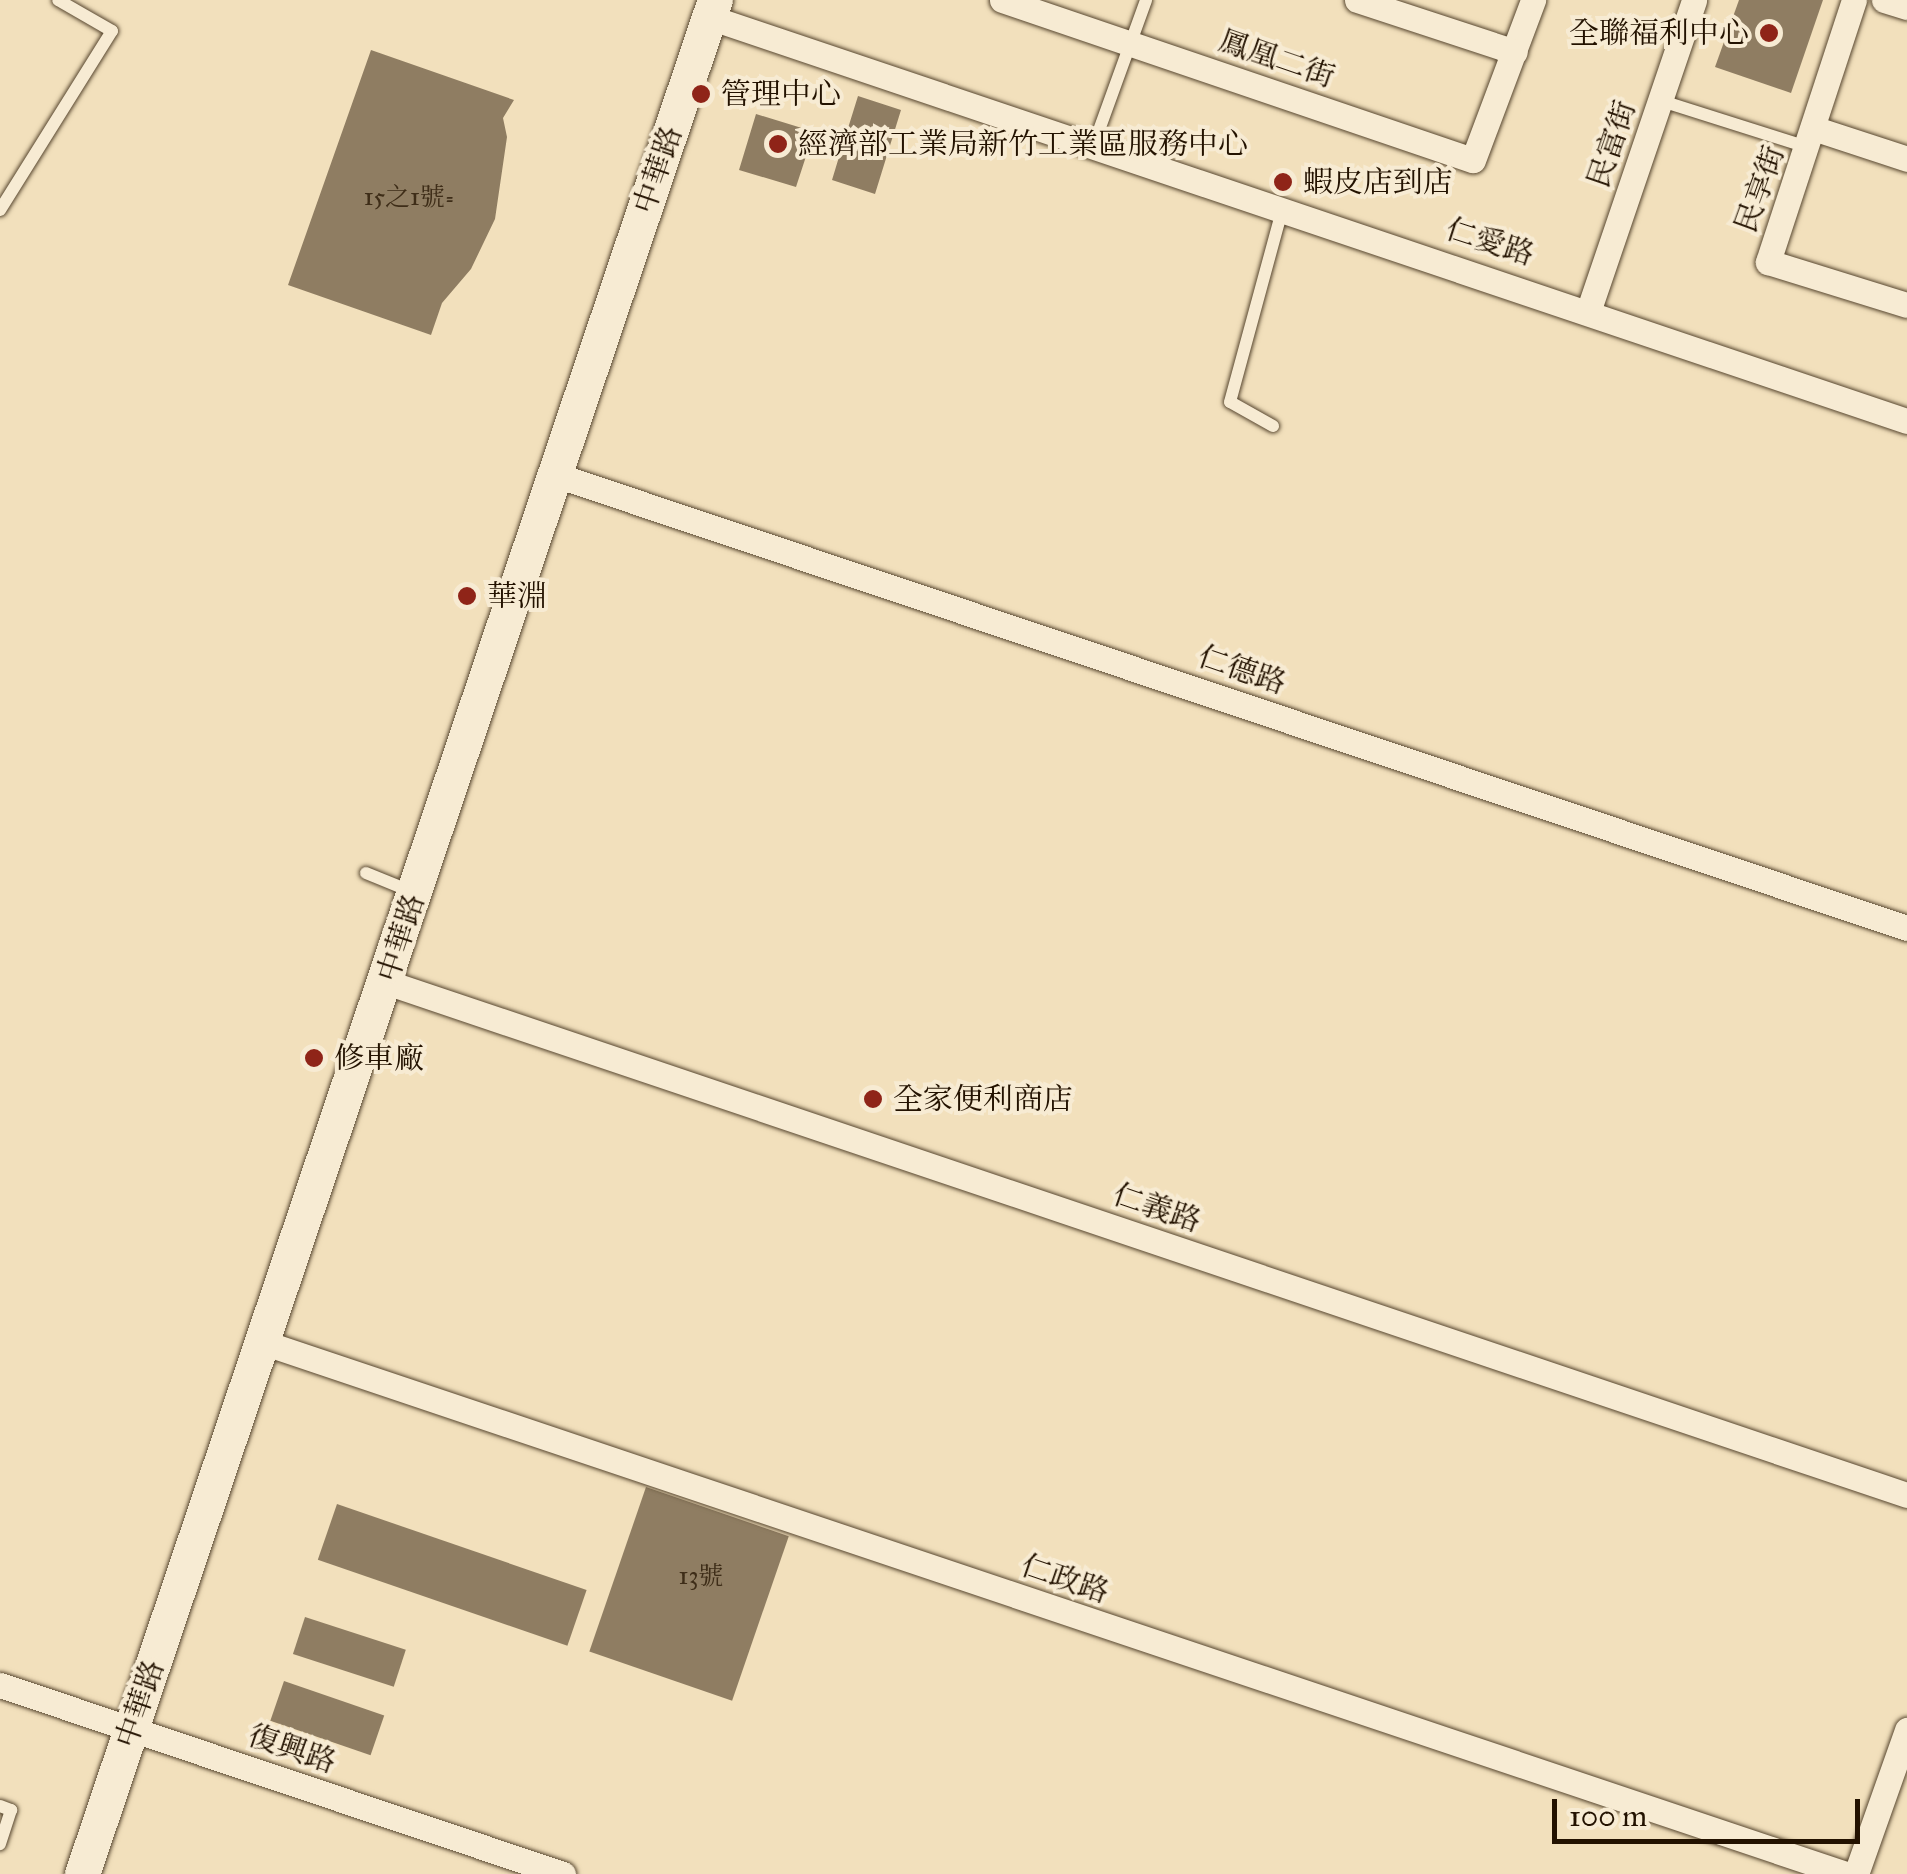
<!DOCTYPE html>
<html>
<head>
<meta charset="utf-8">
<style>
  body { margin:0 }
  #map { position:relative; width:1907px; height:1874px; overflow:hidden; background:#f2e0bc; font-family:"IM FELL Great Primer","Noto Serif TC",serif }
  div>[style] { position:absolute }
  .building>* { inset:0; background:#8f7d62; transform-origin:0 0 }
  .roads { filter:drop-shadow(0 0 2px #57462f) drop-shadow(0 0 2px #57462f) }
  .lane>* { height:12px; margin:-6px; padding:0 6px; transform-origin:6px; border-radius:6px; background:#f7ebd3 }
  .street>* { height:25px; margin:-12.5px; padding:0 12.5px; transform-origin:12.5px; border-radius:12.5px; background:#f7ebd3 }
  .secondary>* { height:35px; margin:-17.5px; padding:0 17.5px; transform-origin:17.5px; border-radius:17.5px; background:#f7ebd3 }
  .dots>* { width:28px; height:28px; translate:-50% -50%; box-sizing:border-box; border:5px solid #f7ebd3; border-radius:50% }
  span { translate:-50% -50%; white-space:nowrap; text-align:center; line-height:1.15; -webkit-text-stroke:8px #f7ebd3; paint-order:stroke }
  .number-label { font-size:25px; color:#3e2d18 }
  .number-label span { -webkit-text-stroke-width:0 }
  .poi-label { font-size:30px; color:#231200 }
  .right { translate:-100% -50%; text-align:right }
  .left { translate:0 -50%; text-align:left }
  .street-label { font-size:30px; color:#231200 }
  .scale { position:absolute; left:1552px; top:1799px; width:308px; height:45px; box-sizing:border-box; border:5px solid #231200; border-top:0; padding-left:12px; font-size:30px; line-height:35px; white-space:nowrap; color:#231200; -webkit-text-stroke:8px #f7ebd3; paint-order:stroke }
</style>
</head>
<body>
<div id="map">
  <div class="building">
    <div style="clip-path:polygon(1739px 0,1823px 0,1791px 93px,1715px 67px)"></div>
    <div style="clip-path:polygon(371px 50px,514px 100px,503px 118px,507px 137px,495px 219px,471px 269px,442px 303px,431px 335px,288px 285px)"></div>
    <div style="clip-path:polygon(858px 96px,901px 110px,875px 194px,832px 180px,842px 147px,812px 138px,796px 187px,739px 170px,756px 114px,844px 141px)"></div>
    <div style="left:646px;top:1487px;width:151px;height:174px;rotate:19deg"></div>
    <div style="left:337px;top:1504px;width:264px;height:59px;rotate:19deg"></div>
    <div style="left:305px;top:1617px;width:106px;height:39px;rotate:18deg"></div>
    <div style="left:284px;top:1681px;width:106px;height:42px;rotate:19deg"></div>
  </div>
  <div class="roads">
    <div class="lane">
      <div style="left:1662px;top:101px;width:152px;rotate:17.6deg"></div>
      <div style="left:1094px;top:144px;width:153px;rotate:-70.1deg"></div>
      <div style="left:0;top:210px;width:211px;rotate:-58deg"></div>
      <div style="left:112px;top:31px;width:62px;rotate:-150.1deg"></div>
      <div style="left:1273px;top:426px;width:49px;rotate:-150.8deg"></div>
      <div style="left:1230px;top:402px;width:199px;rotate:-74.8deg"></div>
      <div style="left:366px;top:873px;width:48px;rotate:22.2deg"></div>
      <div style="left:0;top:1806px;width:12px;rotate:20deg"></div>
      <div style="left:11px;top:1810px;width:36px;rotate:108deg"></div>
    </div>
    <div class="street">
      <div style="left:1002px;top:0;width:497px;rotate:18.8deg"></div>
      <div style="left:1473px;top:160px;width:171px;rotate:-69.4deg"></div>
      <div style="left:1357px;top:0;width:166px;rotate:18.2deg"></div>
      <div style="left:1854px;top:0;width:276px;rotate:108.2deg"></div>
      <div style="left:1768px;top:262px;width:145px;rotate:17.2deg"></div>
      <div style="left:1884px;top:0;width:24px;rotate:17deg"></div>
      <div style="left:709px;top:17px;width:1264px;rotate:18.64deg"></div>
      <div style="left:1816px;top:129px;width:96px;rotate:18.2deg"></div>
      <div style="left:1589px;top:309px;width:326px;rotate:-71.2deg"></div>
      <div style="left:556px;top:475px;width:1425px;rotate:18.54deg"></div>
      <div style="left:386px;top:982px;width:1605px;rotate:18.64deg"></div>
      <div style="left:265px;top:1343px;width:1668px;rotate:18.57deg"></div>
      <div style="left:0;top:1685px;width:594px;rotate:18.56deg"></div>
      <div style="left:1856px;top:1874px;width:153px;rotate:-70.5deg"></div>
    </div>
    <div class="secondary">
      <div style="left:82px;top:1874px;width:1978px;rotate:-71.34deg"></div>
    </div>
  </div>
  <div class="dots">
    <div style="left:1769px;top:33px;background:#8f2418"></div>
    <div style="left:701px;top:94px;background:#8f2418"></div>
    <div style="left:778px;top:144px;background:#8f2418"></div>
    <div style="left:1283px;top:182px;background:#8f2418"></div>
    <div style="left:467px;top:596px;background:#8f2418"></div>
    <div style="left:314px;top:1058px;background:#8f2418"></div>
    <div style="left:873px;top:1099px;background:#8f2418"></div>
  </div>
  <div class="number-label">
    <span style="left:409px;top:197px">15之1號=</span>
    <span style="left:701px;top:1576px">13號</span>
  </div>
  <div class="poi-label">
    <span class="right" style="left:1749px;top:33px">全聯福利中心</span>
    <span class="left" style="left:721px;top:94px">管理中心</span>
    <span class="left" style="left:798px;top:144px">經濟部工業局新竹工業區服務中心</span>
    <span class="left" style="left:1303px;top:182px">蝦皮店到店</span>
    <span class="left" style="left:487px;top:596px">華淵</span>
    <span class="left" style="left:334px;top:1058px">修車廠</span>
    <span class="left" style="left:893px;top:1099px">全家便利商店</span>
  </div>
  <div class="street-label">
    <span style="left:1277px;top:59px;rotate:19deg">鳳凰二街</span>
    <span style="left:1612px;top:144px;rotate:-71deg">民富街</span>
    <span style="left:658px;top:170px;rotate:-71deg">中華路</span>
    <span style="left:1760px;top:189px;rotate:-70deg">民享街</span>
    <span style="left:1490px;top:242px;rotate:18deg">仁愛路</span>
    <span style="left:1242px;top:670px;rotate:19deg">仁德路</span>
    <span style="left:401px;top:938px;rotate:-72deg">中華路</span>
    <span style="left:1157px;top:1208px;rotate:19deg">仁義路</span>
    <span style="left:1065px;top:1579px;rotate:19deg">仁政路</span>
    <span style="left:140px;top:1704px;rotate:-71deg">中華路</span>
    <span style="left:292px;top:1749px;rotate:19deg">復興路</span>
  </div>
  <div class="scale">100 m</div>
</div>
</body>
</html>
